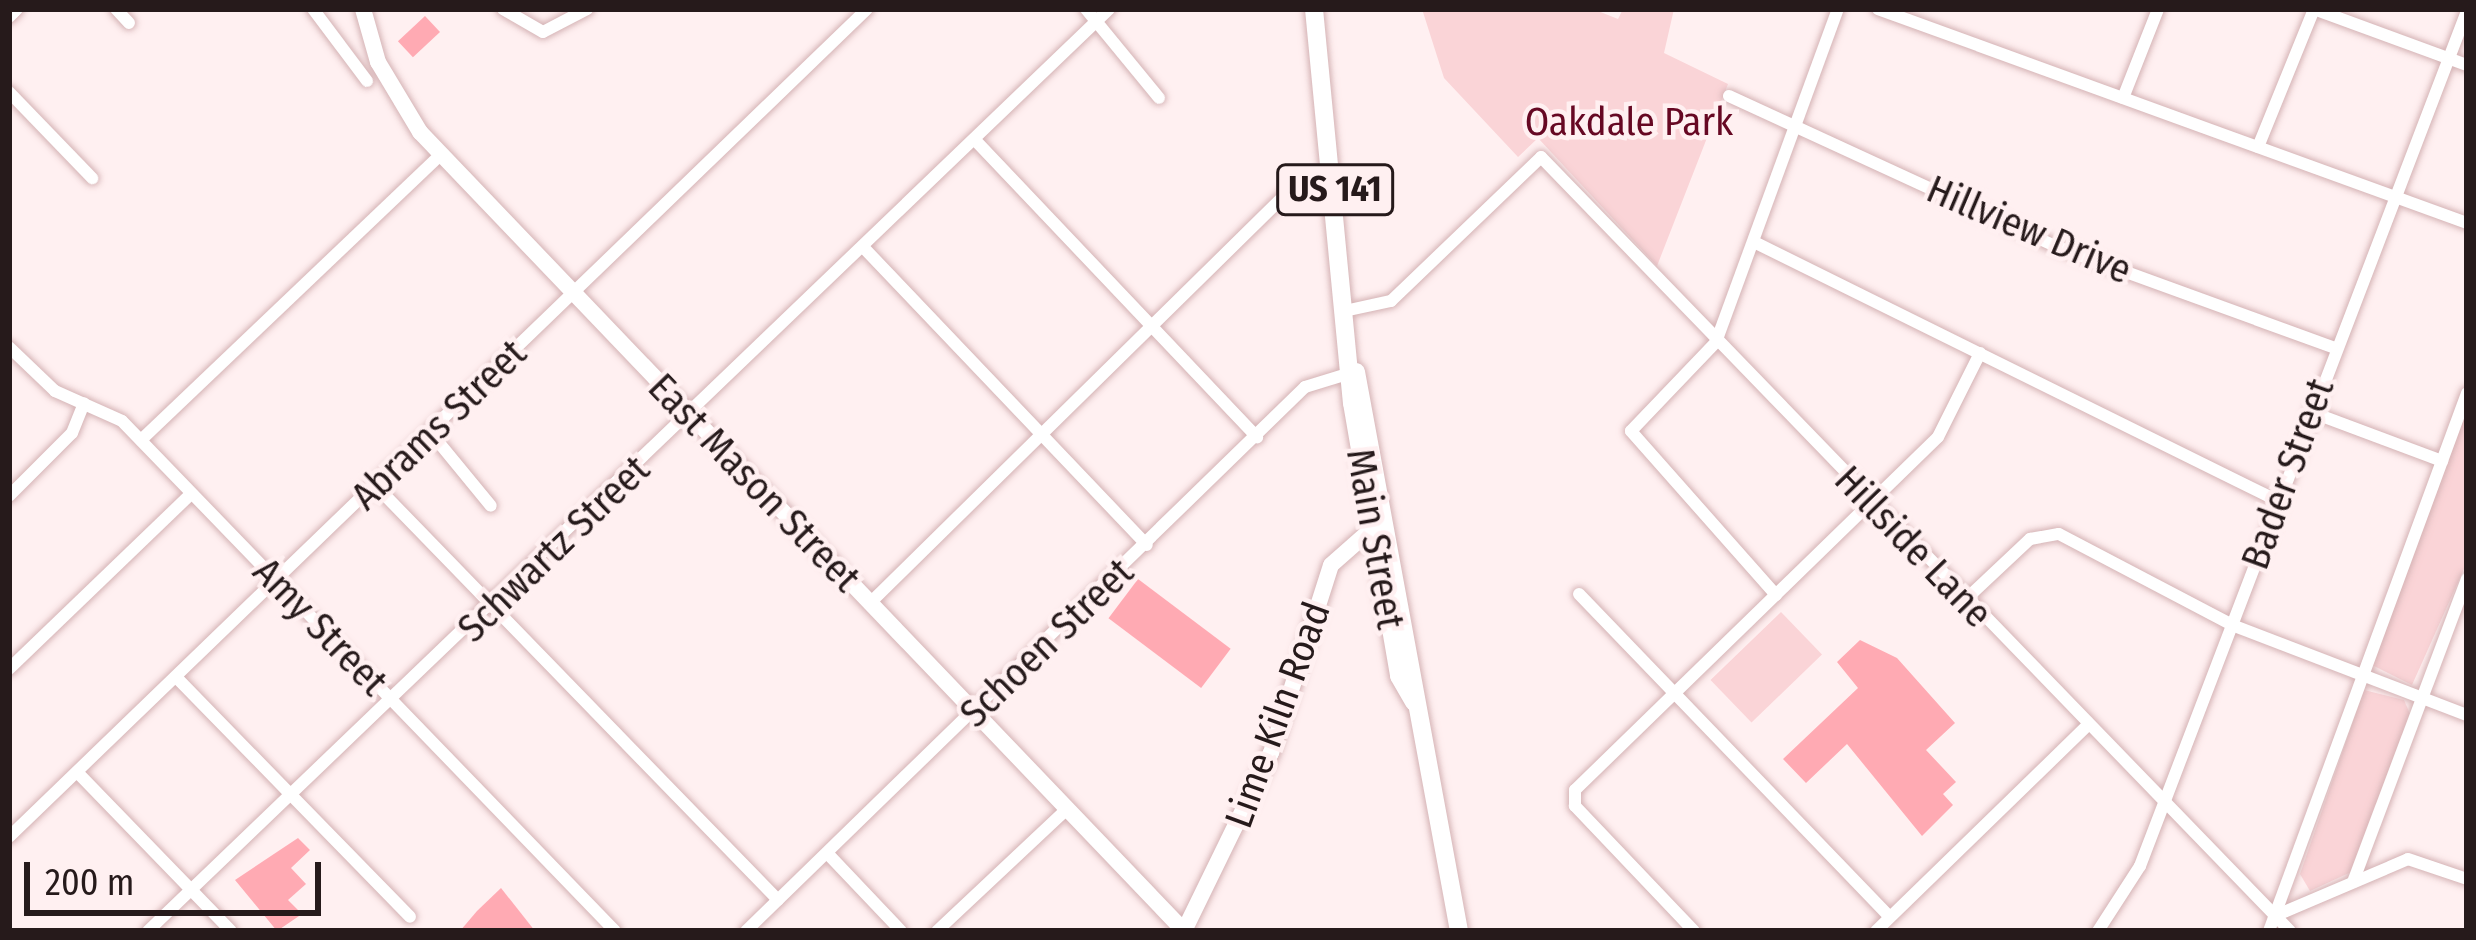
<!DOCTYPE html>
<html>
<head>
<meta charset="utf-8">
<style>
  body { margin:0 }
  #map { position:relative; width:2476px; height:940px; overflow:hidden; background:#fff0f1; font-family:"Fira Sans Condensed",sans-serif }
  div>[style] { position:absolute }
  .green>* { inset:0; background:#fad4d7; transform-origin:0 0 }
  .building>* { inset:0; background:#ffaab3; transform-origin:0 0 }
  .roads { filter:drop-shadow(0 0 3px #d5b3b5) drop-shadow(0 0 3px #d5b3b5) }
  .minor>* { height:12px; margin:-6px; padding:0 6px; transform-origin:6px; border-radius:6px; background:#fff }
  .secondary>* { height:16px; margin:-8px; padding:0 8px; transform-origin:8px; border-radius:8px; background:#fff }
  .primary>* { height:18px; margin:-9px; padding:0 9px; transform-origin:9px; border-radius:9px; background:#fff }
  span { translate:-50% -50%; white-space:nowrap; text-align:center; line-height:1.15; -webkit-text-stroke:9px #fff0f1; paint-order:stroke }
  .shield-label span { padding:3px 9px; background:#fff0f1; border:3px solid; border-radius:9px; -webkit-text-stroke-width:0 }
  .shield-label { font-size:36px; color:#261a1b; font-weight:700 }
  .park-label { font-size:39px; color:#660823 }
  .street-label { font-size:39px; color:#261a1b }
  .frame { position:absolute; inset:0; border:12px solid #261a1b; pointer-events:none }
  .scale { position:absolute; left:24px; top:862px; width:297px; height:54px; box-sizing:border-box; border:6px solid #261a1b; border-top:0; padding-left:15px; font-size:36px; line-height:42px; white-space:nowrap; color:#261a1b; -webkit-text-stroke:9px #fff0f1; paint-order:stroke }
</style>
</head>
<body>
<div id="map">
  <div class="green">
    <div style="clip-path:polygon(1422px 9px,1593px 9px,1618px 19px,1623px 9px,1674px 9px,1664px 53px,1728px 84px,1657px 266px,1538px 138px,1518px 157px,1444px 78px)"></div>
    <div style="clip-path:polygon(2467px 409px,2467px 562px,2412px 685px,2372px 665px)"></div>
    <div style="left:1781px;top:612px;width:59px;height:98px;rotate:46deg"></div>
    <div style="clip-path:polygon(2364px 690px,2404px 700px,2410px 714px,2351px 872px,2310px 891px,2300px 874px)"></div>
  </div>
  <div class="building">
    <div style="left:425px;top:16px;width:22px;height:37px;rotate:47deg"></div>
    <div style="left:1138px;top:579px;width:116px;height:49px;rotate:37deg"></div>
    <div style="clip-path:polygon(1860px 640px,1897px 658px,1955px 723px,1926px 750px,1956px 782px,1943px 794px,1953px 805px,1922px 836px,1847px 744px,1806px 783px,1783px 759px,1858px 688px,1837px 662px)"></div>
    <div style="clip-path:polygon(298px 838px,310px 850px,291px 868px,306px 884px,288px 900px,302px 914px,277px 931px,235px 880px)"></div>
    <div style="clip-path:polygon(501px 888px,535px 931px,460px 931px,477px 911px)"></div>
  </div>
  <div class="roads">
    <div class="minor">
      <div style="left:116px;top:9px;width:19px;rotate:47deg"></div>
      <div style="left:313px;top:9px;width:90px;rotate:53.1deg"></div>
      <div style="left:503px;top:9px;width:46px;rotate:29.9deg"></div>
      <div style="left:543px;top:32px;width:50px;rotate:-27.6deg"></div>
      <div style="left:1086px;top:9px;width:115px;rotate:50.6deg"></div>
      <div style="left:1878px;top:9px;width:627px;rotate:19.97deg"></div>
      <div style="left:2314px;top:9px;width:163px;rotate:20.1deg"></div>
      <div style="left:9px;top:17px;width:11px;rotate:-45deg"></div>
      <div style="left:9px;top:92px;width:120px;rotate:46deg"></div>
      <div style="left:1729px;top:96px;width:364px;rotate:24.7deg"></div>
      <div style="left:2060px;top:248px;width:293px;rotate:20deg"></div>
      <div style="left:2123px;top:98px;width:96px;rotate:-68.5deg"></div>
      <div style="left:975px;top:140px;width:410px;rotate:46.5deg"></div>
      <div style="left:2258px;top:147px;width:149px;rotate:-67.9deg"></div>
      <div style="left:1754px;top:242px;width:585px;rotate:26.3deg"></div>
      <div style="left:864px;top:248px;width:410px;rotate:46.4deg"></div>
      <div style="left:1349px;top:310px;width:43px;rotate:-12.1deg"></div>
      <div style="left:1391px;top:301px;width:208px;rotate:-43.8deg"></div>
      <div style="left:1541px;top:157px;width:1077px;rotate:45.94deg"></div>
      <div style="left:9px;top:347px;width:64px;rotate:43.7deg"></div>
      <div style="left:55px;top:391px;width:73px;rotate:24.1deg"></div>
      <div style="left:122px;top:421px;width:709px;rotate:45.97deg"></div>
      <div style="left:2311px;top:412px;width:140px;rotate:20.5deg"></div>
      <div style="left:431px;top:433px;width:94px;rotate:50.6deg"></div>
      <div style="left:141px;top:440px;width:414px;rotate:-43.6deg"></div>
      <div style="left:376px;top:486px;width:577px;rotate:45.84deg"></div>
      <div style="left:9px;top:496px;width:89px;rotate:-45deg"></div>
      <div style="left:72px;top:433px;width:32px;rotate:-68deg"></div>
      <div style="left:1579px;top:594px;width:448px;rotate:46.1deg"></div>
      <div style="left:1776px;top:595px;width:219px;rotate:-131.5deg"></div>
      <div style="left:1631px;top:431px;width:123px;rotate:-46.3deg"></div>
      <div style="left:1716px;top:342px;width:355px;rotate:-69.9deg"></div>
      <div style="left:1964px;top:601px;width:91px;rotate:-43.2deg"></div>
      <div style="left:2030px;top:539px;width:29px;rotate:-10deg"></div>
      <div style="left:2059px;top:534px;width:195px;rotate:27.7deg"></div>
      <div style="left:2232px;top:625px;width:252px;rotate:21deg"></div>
      <div style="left:869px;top:604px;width:586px;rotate:-44.52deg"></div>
      <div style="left:1287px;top:193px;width:48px;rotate:-15.8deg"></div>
      <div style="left:9px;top:669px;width:252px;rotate:-43.9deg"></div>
      <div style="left:176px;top:677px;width:335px;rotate:45.7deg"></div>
      <div style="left:77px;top:772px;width:221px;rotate:45.9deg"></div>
      <div style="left:9px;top:837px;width:1192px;rotate:-43.98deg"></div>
      <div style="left:828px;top:854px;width:106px;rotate:46.5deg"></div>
      <div style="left:2353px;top:882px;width:324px;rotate:-69.4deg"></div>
      <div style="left:2277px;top:915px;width:142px;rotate:-23.1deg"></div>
      <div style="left:2408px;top:859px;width:62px;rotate:18.7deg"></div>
      <div style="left:148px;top:931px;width:1332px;rotate:-43.81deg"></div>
      <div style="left:746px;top:931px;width:780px;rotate:-44.22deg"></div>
      <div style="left:1305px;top:387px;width:51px;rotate:-17deg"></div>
      <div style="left:937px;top:931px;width:177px;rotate:-43.2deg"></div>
      <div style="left:1694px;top:931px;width:173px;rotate:-133.6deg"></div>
      <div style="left:1575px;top:806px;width:16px;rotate:-90deg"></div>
      <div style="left:1575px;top:790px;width:506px;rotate:-44.2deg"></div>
      <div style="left:1938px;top:437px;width:94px;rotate:-63.4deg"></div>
      <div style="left:1876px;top:931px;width:291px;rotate:-44.2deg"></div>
      <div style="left:2098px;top:931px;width:77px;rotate:-57.1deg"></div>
      <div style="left:2140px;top:866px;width:915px;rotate:-69.07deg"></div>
      <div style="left:2269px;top:931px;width:573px;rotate:-69.79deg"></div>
    </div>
    <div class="secondary">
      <div style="left:363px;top:9px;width:55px;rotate:74.2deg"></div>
      <div style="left:378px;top:62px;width:82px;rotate:59deg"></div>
      <div style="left:420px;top:132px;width:1105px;rotate:46.28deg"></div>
      <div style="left:1184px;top:931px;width:198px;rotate:-64deg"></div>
      <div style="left:1271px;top:753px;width:197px;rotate:-72.3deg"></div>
      <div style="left:1331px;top:565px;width:68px;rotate:-41.4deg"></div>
    </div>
    <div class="primary">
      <div style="left:1314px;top:9px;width:396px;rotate:84.5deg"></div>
      <div style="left:1352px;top:403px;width:277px;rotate:80.2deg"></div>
      <div style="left:1399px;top:676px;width:30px;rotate:60deg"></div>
      <div style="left:1356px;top:372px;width:568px;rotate:79.56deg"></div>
    </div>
  </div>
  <div class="shield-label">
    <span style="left:1335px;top:190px">US 141</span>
  </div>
  <div class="park-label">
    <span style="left:1629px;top:122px">Oakdale Park</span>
  </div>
  <div class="street-label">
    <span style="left:2029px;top:230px;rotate:23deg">Hillview Drive</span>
    <span style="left:439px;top:425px;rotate:-44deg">Abrams Street</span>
    <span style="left:2288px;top:474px;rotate:-70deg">Bader Street</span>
    <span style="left:754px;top:483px;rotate:46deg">East Mason Street</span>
    <span style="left:1375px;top:539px;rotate:80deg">Main Street</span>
    <span style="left:1913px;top:547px;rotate:46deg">Hillside Lane</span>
    <span style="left:554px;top:549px;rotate:-44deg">Schwartz Street</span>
    <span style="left:320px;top:627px;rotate:46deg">Amy Street</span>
    <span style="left:1047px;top:643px;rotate:-44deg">Schoen Street</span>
    <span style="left:1278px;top:715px;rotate:-70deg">Lime Kiln Road</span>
  </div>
  <div class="frame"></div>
  <div class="scale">200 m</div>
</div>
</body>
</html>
